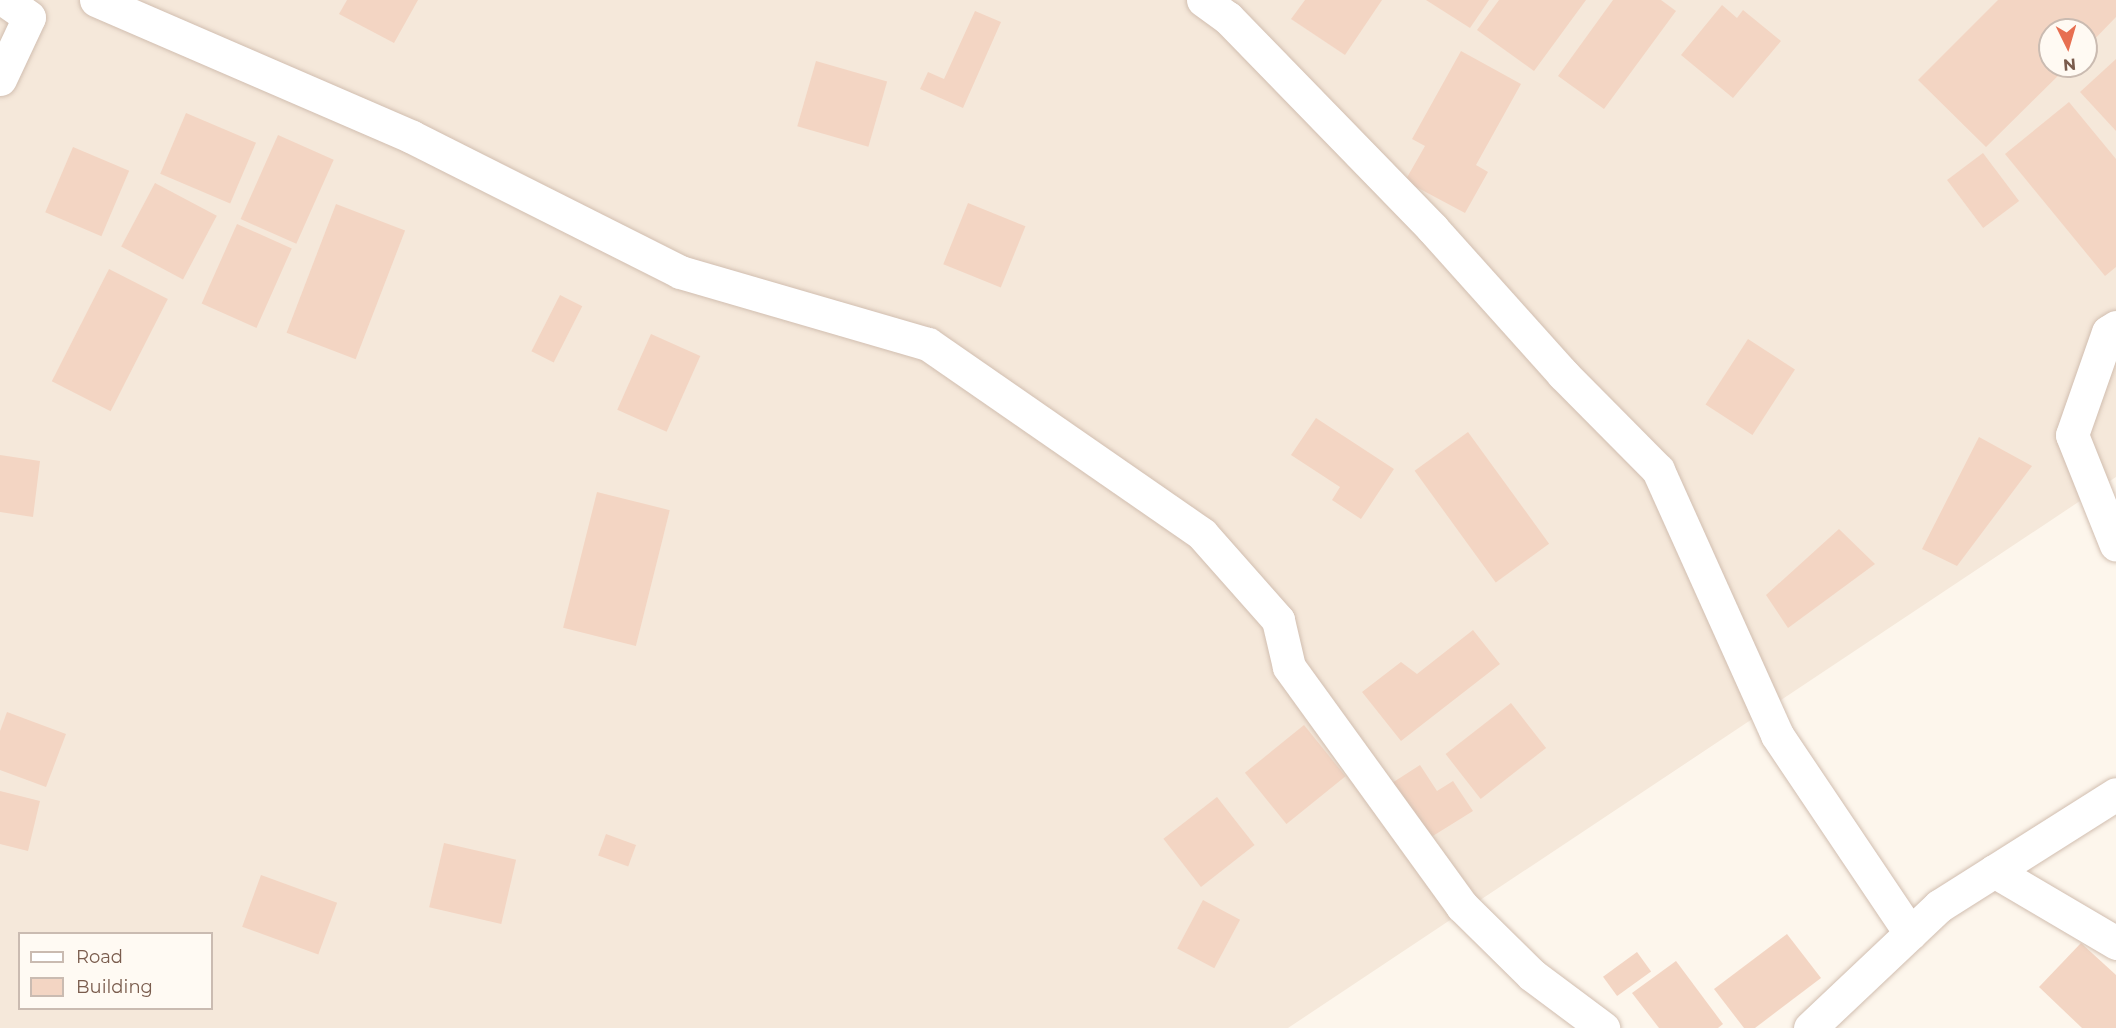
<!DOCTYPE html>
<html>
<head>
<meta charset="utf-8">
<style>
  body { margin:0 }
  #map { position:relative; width:2116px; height:1028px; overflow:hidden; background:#fdf6ec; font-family:Montserrat,sans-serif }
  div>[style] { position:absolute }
  .residential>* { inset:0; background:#f5e8da }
  .building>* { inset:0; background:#f3d5c3; transform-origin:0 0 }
  .roads { filter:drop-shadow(0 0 2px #d1beb0) drop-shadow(0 0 2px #d1beb0) }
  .street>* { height:33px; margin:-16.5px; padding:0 16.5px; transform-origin:16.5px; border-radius:16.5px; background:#fff }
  span { translate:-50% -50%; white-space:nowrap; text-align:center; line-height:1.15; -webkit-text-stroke:4.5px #fffaf3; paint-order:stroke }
  .legend { position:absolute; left:18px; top:932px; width:195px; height:78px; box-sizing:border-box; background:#fffaf3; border:2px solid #cabbb1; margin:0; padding:8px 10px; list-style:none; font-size:18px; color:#7a5c4d }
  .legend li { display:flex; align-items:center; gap:12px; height:30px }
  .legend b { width:30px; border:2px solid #cabbb1 }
  .north { position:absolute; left:2038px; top:18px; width:60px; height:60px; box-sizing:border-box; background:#fffaf3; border:2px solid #cabbb1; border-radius:50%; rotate:175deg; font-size:16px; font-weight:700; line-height:24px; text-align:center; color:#7a5c4d }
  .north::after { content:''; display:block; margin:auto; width:21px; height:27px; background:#e76f51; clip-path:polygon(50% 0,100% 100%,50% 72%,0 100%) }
</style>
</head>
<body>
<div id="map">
  <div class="residential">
    <div style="clip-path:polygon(evenodd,0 0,2116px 0,2116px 477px,1288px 1028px,0 1028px,0 0,2050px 30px,2086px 30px,2086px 66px,2050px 66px,2050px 30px,0 0,20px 934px,212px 934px,212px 1008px,20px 1008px,20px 934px)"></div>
  </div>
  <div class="building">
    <div style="clip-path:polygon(347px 0,418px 0,394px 43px,339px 14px)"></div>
    <div style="clip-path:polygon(1305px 0,1382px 0,1345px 55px,1291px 19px)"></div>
    <div style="clip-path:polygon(1426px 0,1489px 0,1470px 28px)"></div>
    <div style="clip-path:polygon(1499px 0,1586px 0,1534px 71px,1477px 30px)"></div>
    <div style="clip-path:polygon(1613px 0,1661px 0,1676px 11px,1604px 109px,1558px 76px)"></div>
    <div style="clip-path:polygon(1998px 0,2116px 0,2116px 17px,2086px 48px,2086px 30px,2050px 30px,2050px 66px,2068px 66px,1986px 147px,1918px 80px)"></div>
    <div style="clip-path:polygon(1722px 5px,1737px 18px,1743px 10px,1781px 41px,1733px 98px,1681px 55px)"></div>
    <div style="clip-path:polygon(975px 11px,1001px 22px,963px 108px,920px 89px,928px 72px,944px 79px)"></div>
    <div style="clip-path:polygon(1461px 51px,1521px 84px,1476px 165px,1488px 172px,1465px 213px,1405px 181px,1425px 146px,1412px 139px)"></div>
    <div style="clip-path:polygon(2116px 59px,2116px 131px,2080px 92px)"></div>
    <div style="left:816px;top:61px;width:74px;height:68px;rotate:16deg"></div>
    <div style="clip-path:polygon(2069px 102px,2116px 159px,2116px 267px,2105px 276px,2005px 154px)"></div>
    <div style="left:186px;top:113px;width:76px;height:66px;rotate:23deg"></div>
    <div style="left:278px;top:135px;width:61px;height:92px;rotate:24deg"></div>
    <div style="left:73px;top:147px;width:61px;height:71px;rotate:23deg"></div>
    <div style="left:1983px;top:153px;width:60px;height:45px;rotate:53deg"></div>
    <div style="left:155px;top:183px;width:70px;height:72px;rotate:28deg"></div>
    <div style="left:968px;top:203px;width:62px;height:66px;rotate:22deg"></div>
    <div style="left:336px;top:204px;width:74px;height:138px;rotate:21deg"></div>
    <div style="left:237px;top:224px;width:60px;height:87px;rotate:24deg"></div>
    <div style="left:109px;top:269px;width:66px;height:126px;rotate:27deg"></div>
    <div style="left:560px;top:295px;width:25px;height:63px;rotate:27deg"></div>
    <div style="left:651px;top:334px;width:54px;height:83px;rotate:24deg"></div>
    <div style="left:1748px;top:339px;width:56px;height:78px;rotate:33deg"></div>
    <div style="clip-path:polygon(1316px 418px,1394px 469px,1361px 519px,1332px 500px,1340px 487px,1291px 455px)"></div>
    <div style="left:1468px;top:432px;width:138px;height:66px;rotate:54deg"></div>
    <div style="clip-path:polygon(1979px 437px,2032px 466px,1957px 566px,1922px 549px)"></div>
    <div style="clip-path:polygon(0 455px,40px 461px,33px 517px,0 512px)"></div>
    <div style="left:597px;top:492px;width:75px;height:140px;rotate:14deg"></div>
    <div style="clip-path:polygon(1839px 529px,1875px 564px,1788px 628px,1766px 595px)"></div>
    <div style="clip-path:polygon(1473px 630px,1500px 664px,1401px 741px,1362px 692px,1401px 662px,1417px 674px)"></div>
    <div style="left:1511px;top:703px;width:57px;height:83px;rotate:52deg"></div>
    <div style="clip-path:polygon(7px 712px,66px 734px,46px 787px,0 770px,0 731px)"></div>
    <div style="left:1304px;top:725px;width:66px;height:76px;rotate:51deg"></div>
    <div style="clip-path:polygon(1420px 765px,1437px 791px,1453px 781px,1473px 811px,1428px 839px,1392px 783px)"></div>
    <div style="clip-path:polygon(0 791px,40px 801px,28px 851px,0 844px)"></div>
    <div style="left:1217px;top:797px;width:61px;height:68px;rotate:52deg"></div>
    <div style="left:606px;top:834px;width:32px;height:23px;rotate:20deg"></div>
    <div style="left:444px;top:843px;width:74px;height:66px;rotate:13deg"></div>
    <div style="left:261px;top:875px;width:81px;height:55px;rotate:20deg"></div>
    <div style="left:1203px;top:900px;width:42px;height:55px;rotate:28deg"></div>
    <div style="clip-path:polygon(1787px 934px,1821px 978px,1755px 1028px,1744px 1028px,1714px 989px)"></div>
    <div style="clip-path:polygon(2081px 943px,2116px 975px,2116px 1028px,2082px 1028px,2039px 987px)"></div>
    <div style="left:1637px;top:952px;width:24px;height:42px;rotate:54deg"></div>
    <div style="clip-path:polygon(1676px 961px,1723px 1024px,1718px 1028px,1659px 1028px,1632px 993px)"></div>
  </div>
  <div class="roads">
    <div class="street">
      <div style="left:96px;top:0;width:344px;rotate:23.4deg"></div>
      <div style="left:412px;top:137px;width:300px;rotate:26.7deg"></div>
      <div style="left:680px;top:272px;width:258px;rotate:16.2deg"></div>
      <div style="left:928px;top:344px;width:333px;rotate:34.7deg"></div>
      <div style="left:1202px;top:534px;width:115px;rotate:48.5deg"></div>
      <div style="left:1278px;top:620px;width:48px;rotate:76.8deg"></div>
      <div style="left:1289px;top:667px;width:295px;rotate:54.1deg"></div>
      <div style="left:1462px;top:906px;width:98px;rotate:44.6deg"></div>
      <div style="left:1532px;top:975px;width:89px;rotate:36.7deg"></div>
      <div style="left:1203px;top:0;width:31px;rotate:36deg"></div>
      <div style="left:1228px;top:18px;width:294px;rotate:45.8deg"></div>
      <div style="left:1433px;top:229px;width:195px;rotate:48.1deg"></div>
      <div style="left:1563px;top:374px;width:135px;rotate:45.3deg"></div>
      <div style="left:1658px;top:470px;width:290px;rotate:65.8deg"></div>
      <div style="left:1777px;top:735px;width:239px;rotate:56.1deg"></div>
      <div style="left:0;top:79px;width:68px;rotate:-64.9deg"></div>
      <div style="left:29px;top:17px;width:29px;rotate:-145deg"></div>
      <div style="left:2116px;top:327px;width:9px;rotate:148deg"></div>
      <div style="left:2108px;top:332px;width:109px;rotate:109.3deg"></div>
      <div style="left:2072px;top:435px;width:118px;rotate:68.2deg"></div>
      <div style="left:1994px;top:871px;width:142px;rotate:30.5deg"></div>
      <div style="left:1810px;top:1028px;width:178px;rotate:-43.4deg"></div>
      <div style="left:1939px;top:906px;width:209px;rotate:-32.3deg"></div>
    </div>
  </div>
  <ul class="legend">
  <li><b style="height:8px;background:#fff"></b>Road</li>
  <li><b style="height:16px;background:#f3d5c3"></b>Building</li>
  </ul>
  <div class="north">N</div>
</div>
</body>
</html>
